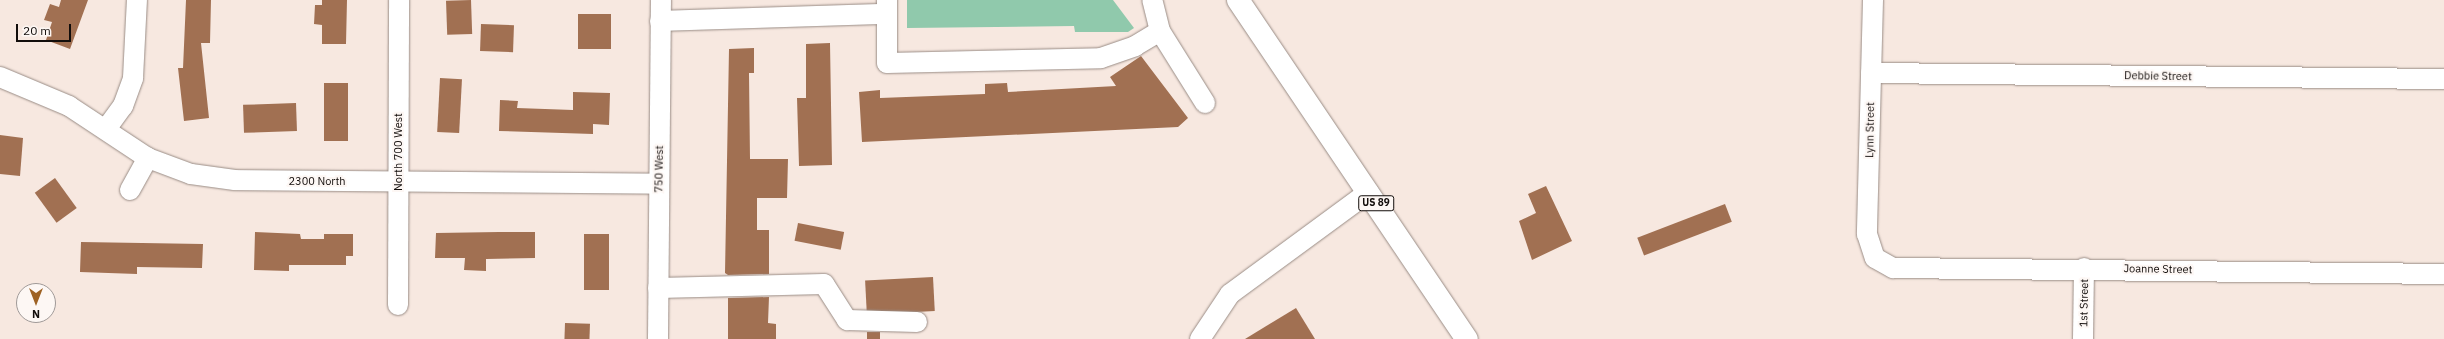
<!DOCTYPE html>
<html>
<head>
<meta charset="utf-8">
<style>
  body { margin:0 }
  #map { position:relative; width:2444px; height:339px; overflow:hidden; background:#f7e8e0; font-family:"IBM Plex Sans",sans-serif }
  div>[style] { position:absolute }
  .green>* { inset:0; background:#90c9ac }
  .building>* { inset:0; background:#a17052; transform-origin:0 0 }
  .roads { filter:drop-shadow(0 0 1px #998c85) drop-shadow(0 0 1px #998c85) }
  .minor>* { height:20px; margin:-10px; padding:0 10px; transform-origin:10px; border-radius:10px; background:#fff }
  .major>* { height:22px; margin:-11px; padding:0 11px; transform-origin:11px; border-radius:11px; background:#fff }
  span { translate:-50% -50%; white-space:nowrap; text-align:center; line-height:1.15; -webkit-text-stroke:4px #fdf7f4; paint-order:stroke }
  .shield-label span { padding:1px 3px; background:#fdf7f4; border:1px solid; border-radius:3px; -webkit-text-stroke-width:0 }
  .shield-label { font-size:10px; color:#120d0b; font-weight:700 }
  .street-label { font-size:11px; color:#120d0b }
  .north { position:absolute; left:16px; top:283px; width:40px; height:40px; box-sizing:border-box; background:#fdf7f4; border:1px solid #9f9997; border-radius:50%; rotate:180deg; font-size:11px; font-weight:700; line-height:16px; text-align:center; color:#120d0b }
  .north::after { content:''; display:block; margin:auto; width:14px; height:18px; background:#9e6224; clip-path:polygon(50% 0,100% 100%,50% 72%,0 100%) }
  .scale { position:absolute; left:16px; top:24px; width:55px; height:18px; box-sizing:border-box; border:2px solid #120d0b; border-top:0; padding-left:5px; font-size:12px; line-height:14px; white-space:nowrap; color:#120d0b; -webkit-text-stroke:3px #fdf7f4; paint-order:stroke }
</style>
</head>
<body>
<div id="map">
  <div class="green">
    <div style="clip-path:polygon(907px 0,1113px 0,1134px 28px,1128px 32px,1075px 32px,1074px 26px,907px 28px)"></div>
  </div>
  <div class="building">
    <div style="clip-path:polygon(61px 0,88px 0,70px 49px,46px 40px,52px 22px,44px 20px,50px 4px,59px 7px)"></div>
    <div style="clip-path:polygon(186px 0,211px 0,210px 43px,201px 43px,209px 118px,184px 121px,178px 68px,183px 68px)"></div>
    <div style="clip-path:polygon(322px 0,347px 0,346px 44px,322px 44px,322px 25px,314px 24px,315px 5px,322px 5px)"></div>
    <div style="left:471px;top:0;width:34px;height:25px;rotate:88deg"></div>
    <div style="left:578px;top:14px;width:33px;height:35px"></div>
    <div style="left:481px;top:24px;width:33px;height:27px;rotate:2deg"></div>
    <div style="clip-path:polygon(830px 43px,832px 165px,799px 166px,797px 98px,806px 98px,806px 44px)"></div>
    <div style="clip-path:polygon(754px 48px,754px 73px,749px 73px,750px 159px,788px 159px,787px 198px,757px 198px,757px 230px,769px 230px,769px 274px,728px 275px,725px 273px,729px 49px)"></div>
    <div style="clip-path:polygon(1141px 56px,1188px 118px,1178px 127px,862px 142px,859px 92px,880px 90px,880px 98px,985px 94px,985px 84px,1007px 83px,1008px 92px,1116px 86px,1110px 77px)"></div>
    <div style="left:440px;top:78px;width:22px;height:54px;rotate:3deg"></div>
    <div style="left:324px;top:83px;width:24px;height:58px"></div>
    <div style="clip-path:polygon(573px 92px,610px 93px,609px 125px,593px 124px,593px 134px,499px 131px,500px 100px,518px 101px,517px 108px,573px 110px)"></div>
    <div style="left:296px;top:103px;width:28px;height:53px;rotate:88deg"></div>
    <div style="clip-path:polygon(0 135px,23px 138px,20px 176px,0 174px)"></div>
    <div style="left:55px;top:178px;width:37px;height:25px;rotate:54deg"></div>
    <div style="clip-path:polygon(1546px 186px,1572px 241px,1532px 260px,1519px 221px,1536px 213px,1528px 194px)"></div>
    <div style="left:1725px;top:204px;width:19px;height:94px;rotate:69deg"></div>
    <div style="left:798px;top:223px;width:47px;height:18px;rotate:11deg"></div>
    <div style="clip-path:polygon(255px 232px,300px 234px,301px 239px,324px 239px,324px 234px,353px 234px,353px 256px,346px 256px,346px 265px,289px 265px,289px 271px,254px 270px)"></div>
    <div style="clip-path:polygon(499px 232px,535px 232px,535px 258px,486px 259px,486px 271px,464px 270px,465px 258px,435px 258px,436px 233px)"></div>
    <div style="left:584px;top:234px;width:25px;height:56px"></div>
    <div style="clip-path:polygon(81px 242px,203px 244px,202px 268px,137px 267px,137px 274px,80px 272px)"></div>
    <div style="left:933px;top:277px;width:34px;height:68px;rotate:87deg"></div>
    <div style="clip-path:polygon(769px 297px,768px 323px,776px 324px,776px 339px,728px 339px,728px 298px)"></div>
    <div style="clip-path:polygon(1296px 308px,1315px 339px,1245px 339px)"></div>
    <div style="left:565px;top:323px;width:25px;height:16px;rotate:2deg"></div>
    <div style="left:867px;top:332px;width:13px;height:7px"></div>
  </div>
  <div class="roads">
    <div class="minor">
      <div style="left:887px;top:0;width:63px;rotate:90deg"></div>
      <div style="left:887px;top:63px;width:214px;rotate:-1.3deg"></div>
      <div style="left:1101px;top:58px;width:36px;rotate:-19deg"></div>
      <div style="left:1135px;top:46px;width:29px;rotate:-31deg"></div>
      <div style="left:1160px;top:31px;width:32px;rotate:-104deg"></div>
      <div style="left:1873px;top:0;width:234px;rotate:91.5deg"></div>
      <div style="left:1867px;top:234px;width:25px;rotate:72deg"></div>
      <div style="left:1875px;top:258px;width:21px;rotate:29deg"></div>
      <div style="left:1893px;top:268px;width:551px;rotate:0.62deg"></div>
      <div style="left:660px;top:21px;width:226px;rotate:-1.8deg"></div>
      <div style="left:1160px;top:31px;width:85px;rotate:58deg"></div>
      <div style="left:1871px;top:73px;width:573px;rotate:0.6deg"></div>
      <div style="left:0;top:77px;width:75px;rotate:22.8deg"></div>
      <div style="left:69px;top:106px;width:95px;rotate:33.4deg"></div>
      <div style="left:148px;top:158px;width:46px;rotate:20.4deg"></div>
      <div style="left:191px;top:174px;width:44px;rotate:7.8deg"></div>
      <div style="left:235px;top:180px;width:423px;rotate:0.5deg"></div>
      <div style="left:106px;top:129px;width:29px;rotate:-54deg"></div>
      <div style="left:123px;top:106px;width:30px;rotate:-70deg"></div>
      <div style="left:133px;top:78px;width:78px;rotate:-87.1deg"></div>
      <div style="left:130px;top:190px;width:37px;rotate:-61deg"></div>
      <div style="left:658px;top:288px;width:166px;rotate:-1.4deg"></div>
      <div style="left:824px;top:284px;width:43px;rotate:57.4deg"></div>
      <div style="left:847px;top:320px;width:70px;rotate:1.6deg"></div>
      <div style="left:398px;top:305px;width:305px;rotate:-89.8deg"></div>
      <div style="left:658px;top:339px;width:339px;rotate:-89.5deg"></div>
      <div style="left:1200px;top:339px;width:54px;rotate:-56.3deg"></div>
      <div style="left:1230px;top:294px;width:172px;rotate:-36.3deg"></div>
      <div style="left:2083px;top:339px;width:71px;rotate:-89.2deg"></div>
    </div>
    <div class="major">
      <div style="left:1238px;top:0;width:409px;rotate:56deg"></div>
    </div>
  </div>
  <div class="shield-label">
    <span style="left:1376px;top:203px">US 89</span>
  </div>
  <div class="street-label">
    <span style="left:2158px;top:76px;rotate:1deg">Debbie Street</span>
    <span style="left:1870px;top:130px;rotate:-89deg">Lynn Street</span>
    <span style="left:398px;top:152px;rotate:-90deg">North 700 West</span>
    <span style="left:659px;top:169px;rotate:-89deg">750 West</span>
    <span style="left:317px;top:181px">2300 North</span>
    <span style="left:2158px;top:269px;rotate:1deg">Joanne Street</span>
    <span style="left:2084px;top:303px;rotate:-89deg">1st Street</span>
  </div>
  <div class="north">N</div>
  <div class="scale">20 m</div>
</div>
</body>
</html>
